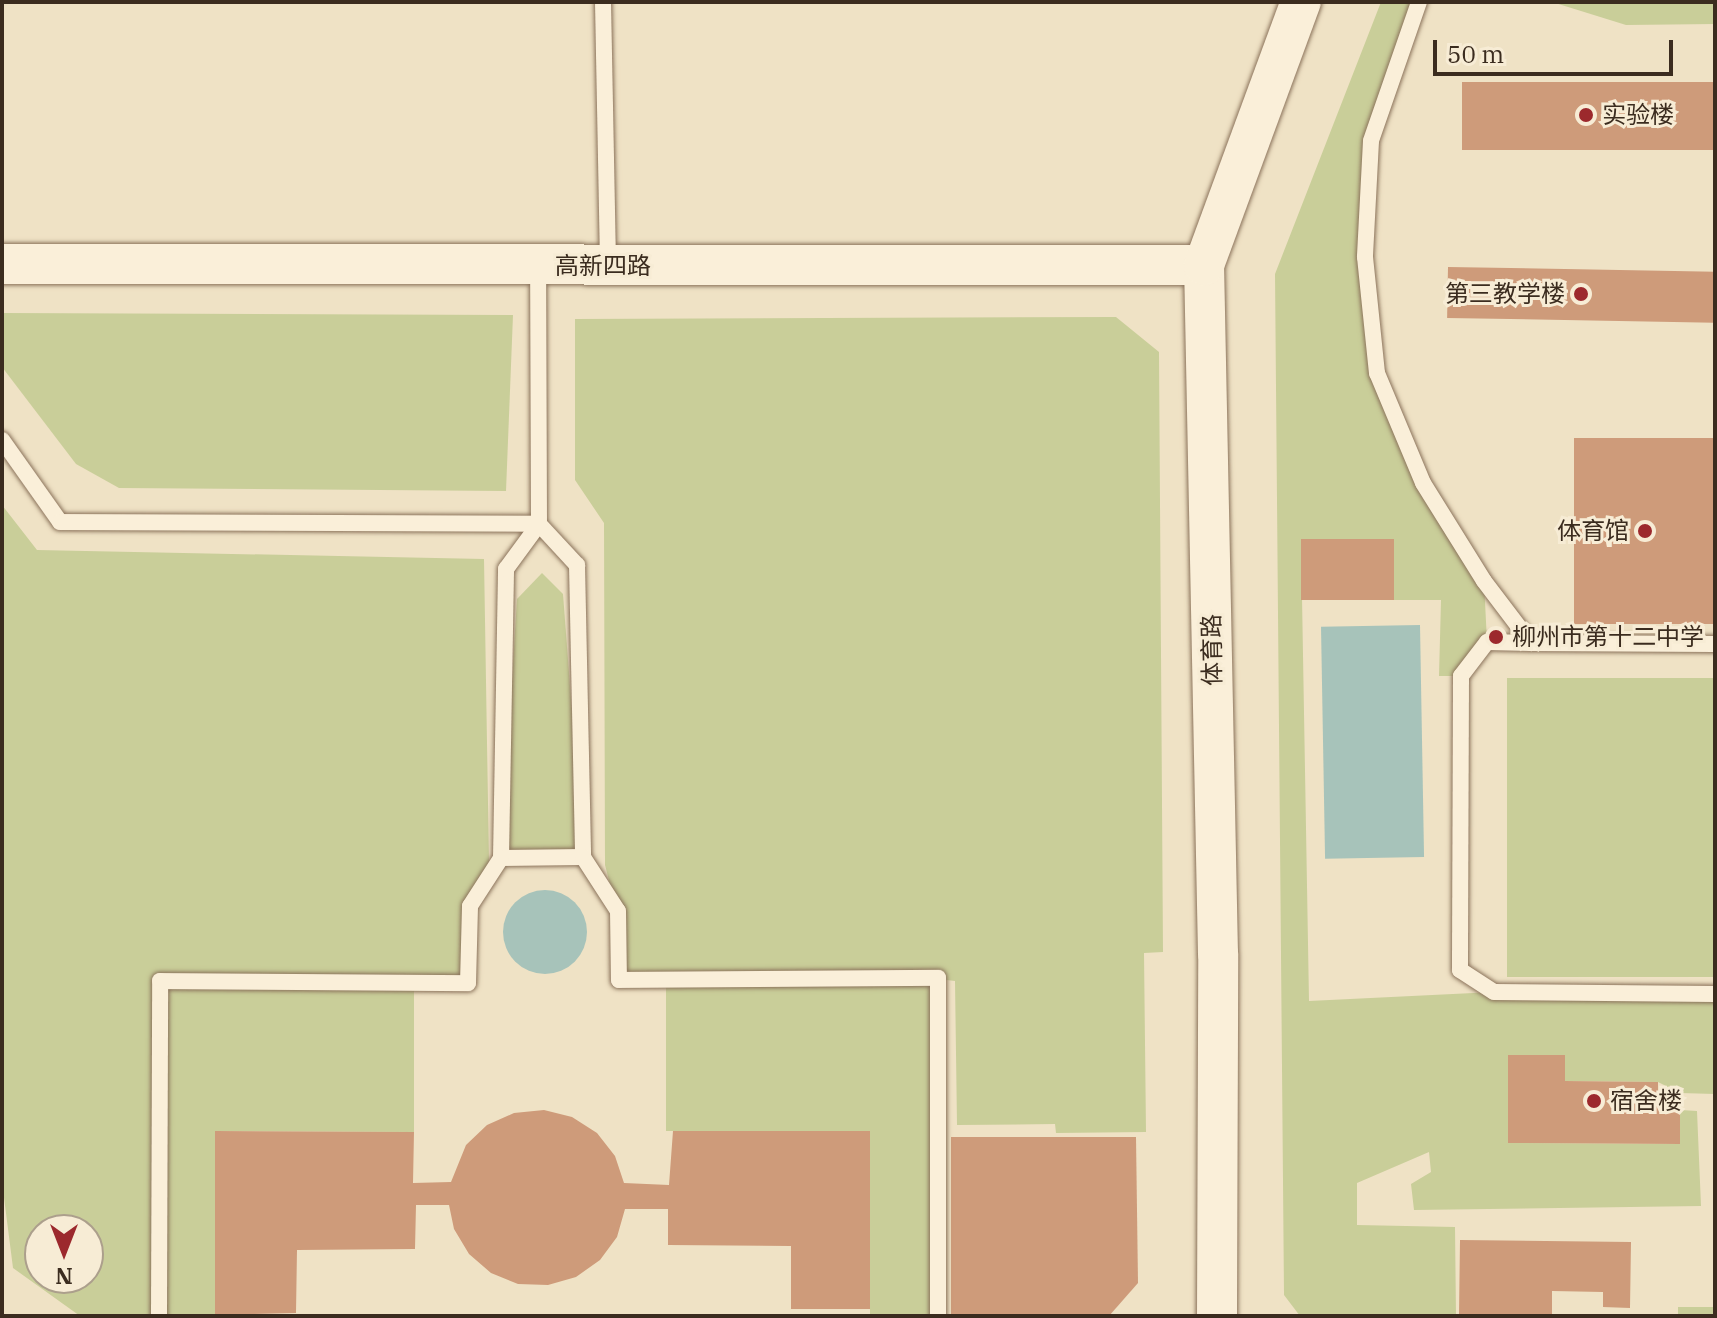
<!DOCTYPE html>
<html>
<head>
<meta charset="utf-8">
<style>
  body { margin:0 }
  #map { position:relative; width:1717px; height:1318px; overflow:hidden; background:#efe2c5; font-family:"IBM Plex Serif","Noto Sans SC",serif }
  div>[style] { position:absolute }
  .green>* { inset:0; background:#c9ce99; transform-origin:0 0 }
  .water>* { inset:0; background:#a7c3ba; transform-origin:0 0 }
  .round { border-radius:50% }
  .building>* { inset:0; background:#ce9b7a; transform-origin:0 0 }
  .roads { filter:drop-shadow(0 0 2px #8b735b) drop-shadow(0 0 2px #8b735b) }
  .service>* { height:16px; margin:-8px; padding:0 8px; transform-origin:8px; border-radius:8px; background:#faefd9 }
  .tertiary>* { height:40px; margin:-20px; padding:0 20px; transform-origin:20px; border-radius:20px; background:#faefd9 }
  .dots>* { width:22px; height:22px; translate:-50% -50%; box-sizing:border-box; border:4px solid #f7ecd5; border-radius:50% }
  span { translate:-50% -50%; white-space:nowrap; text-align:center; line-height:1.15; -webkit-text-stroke:6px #f7ecd5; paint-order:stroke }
  .poi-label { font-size:24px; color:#3b2c1f }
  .left { translate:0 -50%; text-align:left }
  .right { translate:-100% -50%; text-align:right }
  .street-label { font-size:24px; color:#3b2c1f }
  .frame { position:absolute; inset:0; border:4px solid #3b2c1f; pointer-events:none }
  .north { position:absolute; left:24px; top:1214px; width:80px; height:80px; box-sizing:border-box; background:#f7ecd5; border:2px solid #ac9f8c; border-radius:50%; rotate:180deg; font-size:22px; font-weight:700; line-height:32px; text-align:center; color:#3b2c1f }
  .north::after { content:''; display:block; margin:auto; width:28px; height:36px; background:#9c292d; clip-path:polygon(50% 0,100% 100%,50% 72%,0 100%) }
  .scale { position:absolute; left:1433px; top:40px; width:240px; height:36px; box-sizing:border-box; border:4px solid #3b2c1f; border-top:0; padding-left:10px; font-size:24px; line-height:28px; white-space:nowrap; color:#3b2c1f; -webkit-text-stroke:6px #f7ecd5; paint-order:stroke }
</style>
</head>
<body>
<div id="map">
  <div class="green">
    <div style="clip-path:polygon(1381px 2px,1419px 2px,1371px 141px,1365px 257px,1377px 372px,1423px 483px,1484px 581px,1487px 642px,1461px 676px,1439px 676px,1441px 600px,1394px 600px,1394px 539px,1301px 539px,1309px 1001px,1494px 992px,1715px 994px,1715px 1094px,1680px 1093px,1658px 1082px,1565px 1081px,1565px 1055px,1509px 1055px,1508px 1143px,1679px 1144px,1680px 1110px,1697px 1111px,1701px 1206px,1414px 1210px,1411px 1184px,1431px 1172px,1429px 1152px,1357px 1183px,1357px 1225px,1455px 1227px,1456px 1316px,1300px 1316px,1284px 1295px,1275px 274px)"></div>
    <div style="clip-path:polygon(1552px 2px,1715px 2px,1715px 24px,1626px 25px)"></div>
    <div style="clip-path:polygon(2px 313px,513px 315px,506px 491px,119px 488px,76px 464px,2px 367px)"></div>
    <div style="clip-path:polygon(1116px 317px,1159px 352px,1163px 952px,1144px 953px,1146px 1132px,1056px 1133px,1055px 1124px,957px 1125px,955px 981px,938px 979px,938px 1316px,870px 1316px,869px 1131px,666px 1131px,666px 980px,619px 980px,617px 911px,605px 865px,604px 523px,575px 480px,575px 319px)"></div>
    <div style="clip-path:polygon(evenodd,2px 505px,37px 550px,484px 559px,489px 863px,470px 906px,468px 983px,414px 983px,414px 1132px,216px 1131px,215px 1316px,80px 1316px,13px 1268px,2px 1182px,2px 505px,40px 1230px,88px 1230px,88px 1278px,40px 1278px,40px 1230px)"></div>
    <div style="clip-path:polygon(542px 573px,563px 594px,583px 857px,501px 858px,517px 599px)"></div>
    <div style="left:1507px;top:678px;width:208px;height:299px"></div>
    <div style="left:1678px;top:1307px;width:37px;height:9px"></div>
  </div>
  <div class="water">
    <div style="left:1420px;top:625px;width:232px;height:99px;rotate:89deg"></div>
    <div class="round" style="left:503px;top:890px;width:84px;height:84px"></div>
  </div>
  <div class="building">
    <div style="left:1462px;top:82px;width:253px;height:68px"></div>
    <div style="left:1448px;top:267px;width:267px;height:51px;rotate:1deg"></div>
    <div style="left:1574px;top:438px;width:141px;height:186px"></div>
    <div style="left:1301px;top:539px;width:93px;height:61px"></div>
    <div style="clip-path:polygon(1508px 1055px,1565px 1055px,1565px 1081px,1658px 1082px,1658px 1093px,1680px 1093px,1680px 1144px,1508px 1143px)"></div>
    <div style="clip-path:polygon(544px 1110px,572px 1117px,597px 1133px,615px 1156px,624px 1183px,669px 1185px,673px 1131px,870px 1131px,870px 1309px,791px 1309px,791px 1246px,668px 1245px,668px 1209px,625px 1209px,617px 1237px,600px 1260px,576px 1277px,548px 1285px,518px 1284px,491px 1273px,469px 1254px,454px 1229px,449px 1205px,416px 1205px,415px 1249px,297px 1250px,296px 1313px,215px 1315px,215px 1131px,414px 1132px,413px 1183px,451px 1182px,466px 1145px,487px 1125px,514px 1113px)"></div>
    <div style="clip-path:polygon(951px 1137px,1136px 1137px,1138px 1283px,1109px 1316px,951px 1316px)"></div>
    <div style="clip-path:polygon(1460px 1240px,1631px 1242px,1630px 1308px,1603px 1307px,1603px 1292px,1552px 1291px,1552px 1316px,1459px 1316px)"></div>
  </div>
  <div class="roads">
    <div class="service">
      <div style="left:603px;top:2px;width:263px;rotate:88.9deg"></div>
      <div style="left:1419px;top:2px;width:147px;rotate:109.1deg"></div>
      <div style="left:1371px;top:141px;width:116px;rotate:93deg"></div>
      <div style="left:1365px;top:257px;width:117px;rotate:84.1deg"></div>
      <div style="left:1377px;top:373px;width:119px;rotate:67.3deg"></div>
      <div style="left:1423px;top:483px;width:115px;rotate:58.1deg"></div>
      <div style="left:1484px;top:581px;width:78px;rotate:52.8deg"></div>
      <div style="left:1531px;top:643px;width:184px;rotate:0.3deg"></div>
      <div style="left:2px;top:440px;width:100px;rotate:54.7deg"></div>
      <div style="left:60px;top:522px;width:479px;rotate:0.2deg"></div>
      <div style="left:539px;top:524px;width:56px;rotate:47.2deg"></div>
      <div style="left:577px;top:565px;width:292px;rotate:88.8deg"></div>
      <div style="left:583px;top:857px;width:82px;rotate:179.3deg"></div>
      <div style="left:501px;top:858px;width:289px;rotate:-89deg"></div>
      <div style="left:506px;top:569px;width:56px;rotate:-53.7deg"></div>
      <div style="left:539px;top:524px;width:257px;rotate:-90.2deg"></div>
      <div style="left:1531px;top:643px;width:44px;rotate:-178.7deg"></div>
      <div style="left:1487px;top:642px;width:43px;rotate:127.4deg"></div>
      <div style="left:1461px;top:676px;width:294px;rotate:90.2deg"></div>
      <div style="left:1460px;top:970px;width:40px;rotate:32.9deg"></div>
      <div style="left:1494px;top:992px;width:221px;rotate:0.5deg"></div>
      <div style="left:583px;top:857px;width:64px;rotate:57.1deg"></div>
      <div style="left:618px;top:911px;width:69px;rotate:89.2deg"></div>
      <div style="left:619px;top:980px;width:319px;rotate:-0.4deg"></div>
      <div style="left:938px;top:978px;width:338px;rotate:90deg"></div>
      <div style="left:159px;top:1316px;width:335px;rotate:-89.8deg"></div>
      <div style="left:160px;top:981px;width:308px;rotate:0.4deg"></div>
      <div style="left:468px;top:983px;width:77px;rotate:-88.5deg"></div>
      <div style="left:470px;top:906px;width:57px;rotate:-57.1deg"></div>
    </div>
    <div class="tertiary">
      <div style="left:2px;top:264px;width:1202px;rotate:0.05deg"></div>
      <div style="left:1217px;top:1316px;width:362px;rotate:-89.8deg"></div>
      <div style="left:1218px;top:954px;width:689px;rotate:-91.16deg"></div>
      <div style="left:1204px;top:265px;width:280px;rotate:-69.8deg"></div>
    </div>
  </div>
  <div class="dots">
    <div style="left:1586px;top:115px;background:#9c292d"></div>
    <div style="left:1581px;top:294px;background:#9c292d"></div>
    <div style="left:1645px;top:531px;background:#9c292d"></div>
    <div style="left:1496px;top:637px;background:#9c292d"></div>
    <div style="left:1594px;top:1101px;background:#9c292d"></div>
  </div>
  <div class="poi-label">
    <span class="left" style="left:1602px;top:115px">实验楼</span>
    <span class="right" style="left:1565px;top:294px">第三教学楼</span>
    <span class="right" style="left:1629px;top:531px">体育馆</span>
    <span class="left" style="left:1512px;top:637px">柳州市第十二中学</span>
    <span class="left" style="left:1610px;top:1101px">宿舍楼</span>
  </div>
  <div class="street-label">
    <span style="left:603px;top:266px">高新四路</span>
    <span style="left:1212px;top:650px;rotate:-91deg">体育路</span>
  </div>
  <div class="frame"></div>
  <div class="north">N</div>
  <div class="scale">50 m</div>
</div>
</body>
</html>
